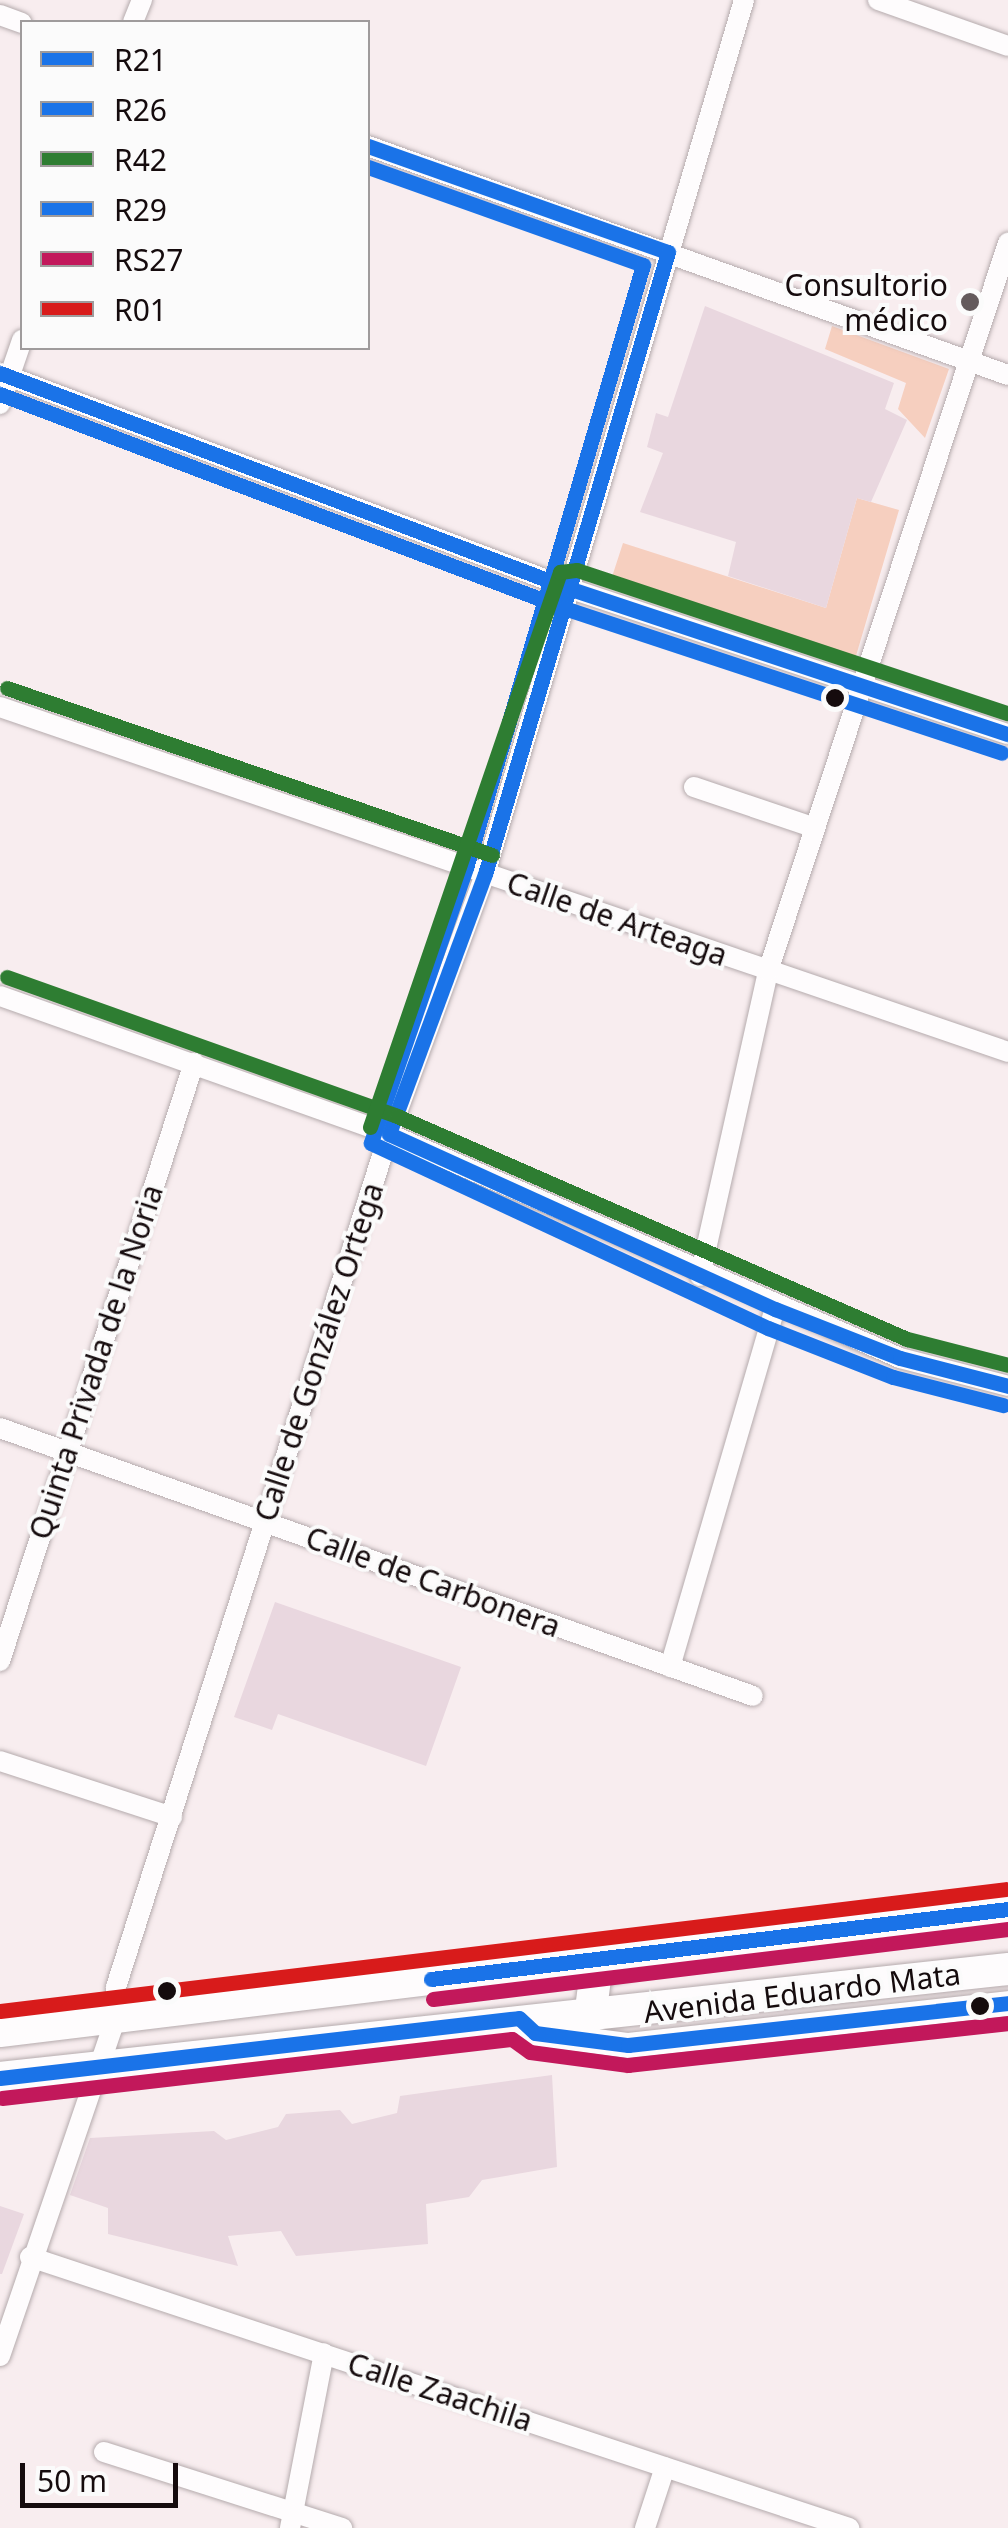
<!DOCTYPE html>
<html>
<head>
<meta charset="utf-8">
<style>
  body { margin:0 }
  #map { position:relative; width:1008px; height:2528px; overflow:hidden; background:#f8edef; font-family:"Noto Sans",sans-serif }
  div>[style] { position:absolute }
  .green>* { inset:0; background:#f6cfbf }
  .building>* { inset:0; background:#e9d7df }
  .roads { filter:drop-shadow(0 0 2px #b5abad) drop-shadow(0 0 2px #b5abad) }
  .minor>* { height:20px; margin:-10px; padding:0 10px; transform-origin:10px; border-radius:10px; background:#fefcfd }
  .tertiary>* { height:25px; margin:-12.5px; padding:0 12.5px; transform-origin:12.5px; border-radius:12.5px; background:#fefcfd }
  .primary>* { height:32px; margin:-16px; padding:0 16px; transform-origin:16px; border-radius:16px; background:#fefcfd }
  .bus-1>* { height:15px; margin:-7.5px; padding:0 7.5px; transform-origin:7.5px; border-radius:7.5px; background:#1a73e8 }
  .bus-2>* { height:15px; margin:-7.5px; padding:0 7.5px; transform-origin:7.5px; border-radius:7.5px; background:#1a73e8 }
  .bus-3>* { height:15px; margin:-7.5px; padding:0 7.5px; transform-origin:7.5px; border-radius:7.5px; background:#2e7d32 }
  .bus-4>* { height:15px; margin:-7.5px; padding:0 7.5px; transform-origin:7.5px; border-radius:7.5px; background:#1a73e8 }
  .bus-5>* { height:15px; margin:-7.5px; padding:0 7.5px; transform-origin:7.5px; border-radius:7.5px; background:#c2185b }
  .bus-6>* { height:15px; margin:-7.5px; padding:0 7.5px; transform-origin:7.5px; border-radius:7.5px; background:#d81b1b }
  .dots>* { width:28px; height:28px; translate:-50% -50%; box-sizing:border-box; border:5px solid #fbfbfb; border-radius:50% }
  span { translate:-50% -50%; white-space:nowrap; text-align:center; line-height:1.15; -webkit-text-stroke:8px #fbfbfb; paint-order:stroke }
  .poi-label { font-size:30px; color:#150b0d }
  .right { translate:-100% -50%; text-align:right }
  .street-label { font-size:30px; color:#150b0d }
  .legend { position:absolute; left:20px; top:20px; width:350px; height:330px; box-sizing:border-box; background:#fbfbfb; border:2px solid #9f9b9c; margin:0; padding:12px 18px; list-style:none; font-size:30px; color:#150b0d }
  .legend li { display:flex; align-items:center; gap:20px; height:50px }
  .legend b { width:50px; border:2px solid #9f9b9c }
  .scale { position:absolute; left:20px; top:2463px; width:158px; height:45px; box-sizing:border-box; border:5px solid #150b0d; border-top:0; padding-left:12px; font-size:30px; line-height:35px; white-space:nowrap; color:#150b0d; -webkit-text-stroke:8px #fbfbfb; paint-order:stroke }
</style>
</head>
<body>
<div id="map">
  <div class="green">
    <div style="clip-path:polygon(832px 326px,949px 369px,925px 438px,898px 409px,906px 383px,825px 349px)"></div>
    <div style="clip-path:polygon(857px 498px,899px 510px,853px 666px,610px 583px,623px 543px,826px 608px)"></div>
  </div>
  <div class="building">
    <div style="clip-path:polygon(705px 306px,894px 383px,885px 409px,907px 420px,871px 502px,857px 498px,826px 608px,728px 576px,736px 542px,640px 512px,663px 453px,647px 447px,656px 413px,668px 417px)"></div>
    <div style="clip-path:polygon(275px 1602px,461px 1667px,426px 1766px,278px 1714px,272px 1730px,234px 1717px)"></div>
    <div style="clip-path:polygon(552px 2075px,557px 2167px,482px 2180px,469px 2197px,426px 2204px,428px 2244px,296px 2256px,281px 2231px,228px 2236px,238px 2266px,108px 2234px,108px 2208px,70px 2195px,90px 2138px,214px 2131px,226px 2140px,278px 2127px,286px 2114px,340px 2110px,352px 2124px,397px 2113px,400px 2096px)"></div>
    <div style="clip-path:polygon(0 2206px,24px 2214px,2px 2274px,0 2274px)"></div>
  </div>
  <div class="roads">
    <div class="minor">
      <div style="left:878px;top:0;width:138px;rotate:19.5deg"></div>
      <div style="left:0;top:15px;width:23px;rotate:20deg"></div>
      <div style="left:133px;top:22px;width:24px;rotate:-68deg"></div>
      <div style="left:368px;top:146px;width:680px;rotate:19.69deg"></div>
      <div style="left:0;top:373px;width:610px;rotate:20.72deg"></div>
      <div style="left:571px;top:589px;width:460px;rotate:18.4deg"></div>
      <div style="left:0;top:404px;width:68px;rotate:-71deg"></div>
      <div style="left:0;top:707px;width:1065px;rotate:18.89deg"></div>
      <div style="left:694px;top:787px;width:125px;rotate:18.7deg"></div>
      <div style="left:0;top:996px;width:413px;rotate:19.5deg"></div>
      <div style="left:389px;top:1134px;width:558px;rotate:23.67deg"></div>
      <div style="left:900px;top:1358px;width:112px;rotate:14.5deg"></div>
      <div style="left:700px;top:1276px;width:312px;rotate:-77.4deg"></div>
      <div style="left:768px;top:971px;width:767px;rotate:-71.75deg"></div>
      <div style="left:0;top:1428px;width:799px;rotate:19.59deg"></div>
      <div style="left:0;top:1661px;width:629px;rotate:-72.03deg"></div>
      <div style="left:670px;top:1667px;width:373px;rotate:-73.7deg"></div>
      <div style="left:0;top:1761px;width:181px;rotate:18deg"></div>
      <div style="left:30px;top:2257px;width:863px;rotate:18.31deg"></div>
      <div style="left:0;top:2356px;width:357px;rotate:-71.1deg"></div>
      <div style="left:116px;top:2018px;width:31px;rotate:-90deg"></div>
      <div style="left:116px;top:1987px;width:896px;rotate:-72.25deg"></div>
      <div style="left:389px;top:1134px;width:277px;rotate:-69.7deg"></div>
      <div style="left:485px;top:874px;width:912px;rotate:-73.49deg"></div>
      <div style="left:104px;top:2452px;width:250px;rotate:17.7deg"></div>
      <div style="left:290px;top:2528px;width:178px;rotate:-79deg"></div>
      <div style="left:645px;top:2528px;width:64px;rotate:-71.8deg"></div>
    </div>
    <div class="tertiary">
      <div style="left:523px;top:2021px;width:17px;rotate:45deg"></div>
      <div style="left:535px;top:2033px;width:94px;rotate:7.4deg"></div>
      <div style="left:628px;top:2045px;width:382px;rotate:-6.3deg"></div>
    </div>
    <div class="primary">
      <div style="left:590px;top:2017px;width:46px;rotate:-82.6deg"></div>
      <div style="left:596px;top:1971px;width:32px;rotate:-13deg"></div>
      <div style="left:0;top:2031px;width:1015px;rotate:-6.9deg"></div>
      <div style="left:0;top:2078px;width:1014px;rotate:-6.17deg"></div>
    </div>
  </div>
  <div class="bus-1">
    <div style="left:368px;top:146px;width:318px;rotate:19.5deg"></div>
    <div style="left:668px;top:252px;width:648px;rotate:106.39deg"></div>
    <div style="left:485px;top:874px;width:277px;rotate:110.3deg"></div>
    <div style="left:389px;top:1134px;width:424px;rotate:24.4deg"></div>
    <div style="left:775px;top:1309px;width:134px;rotate:21.4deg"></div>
    <div style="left:900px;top:1358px;width:112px;rotate:14.5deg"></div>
    <div style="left:0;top:373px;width:610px;rotate:20.72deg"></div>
    <div style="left:571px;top:589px;width:460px;rotate:18.4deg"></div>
  </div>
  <div class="bus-2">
    <div style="left:368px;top:167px;width:292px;rotate:19.6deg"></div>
    <div style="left:643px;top:265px;width:628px;rotate:106.36deg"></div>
    <div style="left:466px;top:868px;width:291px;rotate:109.1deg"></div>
    <div style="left:371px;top:1143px;width:438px;rotate:25deg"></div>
    <div style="left:768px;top:1328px;width:134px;rotate:21.4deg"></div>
    <div style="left:893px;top:1377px;width:114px;rotate:14.3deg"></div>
    <div style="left:0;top:394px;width:603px;rotate:20.78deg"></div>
    <div style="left:564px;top:608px;width:461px;rotate:18.3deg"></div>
  </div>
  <div class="bus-3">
    <div style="left:7px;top:688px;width:513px;rotate:19deg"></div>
    <div style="left:7px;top:977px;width:414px;rotate:19.6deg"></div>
    <div style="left:397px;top:1116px;width:557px;rotate:23.62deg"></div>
    <div style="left:907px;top:1339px;width:104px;rotate:14.4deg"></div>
    <div style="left:370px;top:1127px;width:587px;rotate:-71.1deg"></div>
    <div style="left:560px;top:572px;width:17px;rotate:-7deg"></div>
    <div style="left:577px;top:570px;width:454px;rotate:18.4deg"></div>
  </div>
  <div class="bus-4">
    <div style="left:431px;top:1979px;width:581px;rotate:-6.92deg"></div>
    <div style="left:0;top:2078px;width:522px;rotate:-6.59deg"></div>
    <div style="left:519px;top:2018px;width:22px;rotate:43deg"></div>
    <div style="left:535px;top:2033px;width:94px;rotate:7.4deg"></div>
    <div style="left:628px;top:2045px;width:382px;rotate:-6.3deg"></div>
  </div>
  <div class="bus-5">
    <div style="left:433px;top:1999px;width:579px;rotate:-6.94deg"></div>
    <div style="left:2px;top:2098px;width:513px;rotate:-6.6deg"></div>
    <div style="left:512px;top:2039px;width:22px;rotate:36deg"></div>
    <div style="left:530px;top:2052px;width:99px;rotate:7.6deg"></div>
    <div style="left:628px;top:2065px;width:382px;rotate:-6.3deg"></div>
  </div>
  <div class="bus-6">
    <div style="left:0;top:2011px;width:1013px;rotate:-6.91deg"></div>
  </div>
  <div class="dots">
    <div style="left:970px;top:302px;background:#645a5c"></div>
    <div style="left:835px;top:698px;background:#150b0d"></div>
    <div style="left:167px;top:1991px;background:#150b0d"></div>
    <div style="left:980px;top:2006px;background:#150b0d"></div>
  </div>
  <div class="poi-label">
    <span class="right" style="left:948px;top:302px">Consultorio<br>médico</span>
  </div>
  <div class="street-label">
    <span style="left:617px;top:919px;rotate:19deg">Calle de Arteaga</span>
    <span style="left:319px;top:1352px;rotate:-72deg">Calle de González Ortega</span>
    <span style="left:96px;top:1362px;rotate:-72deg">Quinta Privada de la Noria</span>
    <span style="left:433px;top:1582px;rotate:20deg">Calle de Carbonera</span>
    <span style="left:802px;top:1993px;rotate:-7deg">Avenida Eduardo Mata</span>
    <span style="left:440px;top:2392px;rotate:18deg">Calle Zaachila</span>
  </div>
  <ul class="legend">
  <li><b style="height:12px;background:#1a73e8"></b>R21</li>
  <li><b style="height:12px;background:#1a73e8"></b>R26</li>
  <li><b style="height:12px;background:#2e7d32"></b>R42</li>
  <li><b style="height:12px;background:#1a73e8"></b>R29</li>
  <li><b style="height:12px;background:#c2185b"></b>RS27</li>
  <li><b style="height:12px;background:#d81b1b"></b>R01</li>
  </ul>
  <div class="scale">50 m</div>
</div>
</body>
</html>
